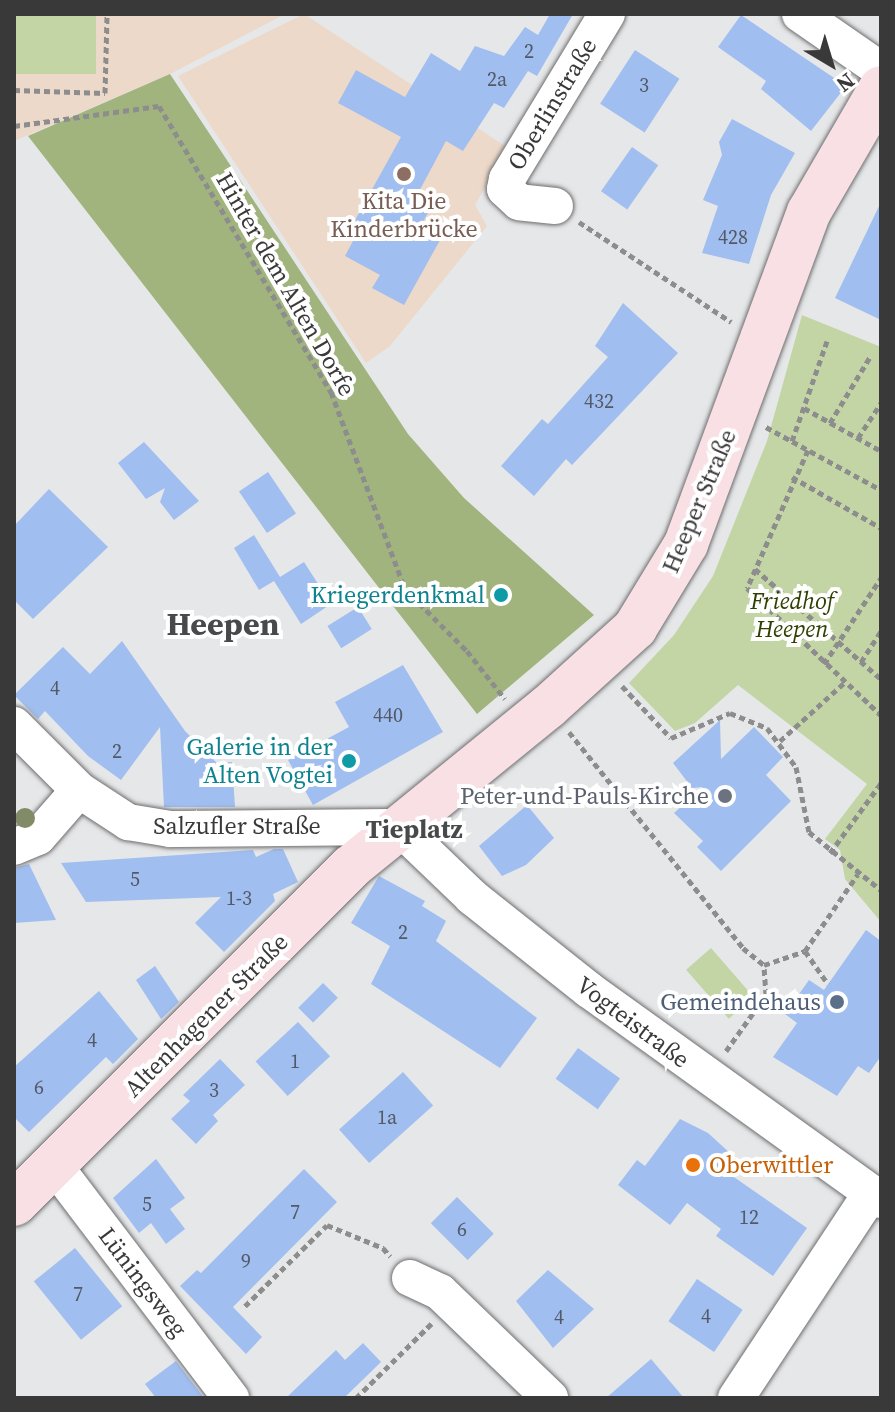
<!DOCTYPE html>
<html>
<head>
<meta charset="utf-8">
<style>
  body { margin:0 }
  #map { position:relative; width:895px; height:1412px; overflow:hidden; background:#e6e7e8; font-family:"Source Serif 4",serif }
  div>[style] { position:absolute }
  .education>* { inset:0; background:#ecd9c9 }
  .green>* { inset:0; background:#c3d5a5; transform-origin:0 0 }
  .forest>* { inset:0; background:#a1b47e }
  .building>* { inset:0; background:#a0beef; transform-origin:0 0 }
  .path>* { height:5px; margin-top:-2.5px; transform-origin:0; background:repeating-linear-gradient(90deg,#8d8d8e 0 6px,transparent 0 10px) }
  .roads { filter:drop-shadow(0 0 2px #6e6e70) drop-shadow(0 0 2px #6e6e70) }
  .minor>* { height:36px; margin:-18px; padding:0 18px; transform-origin:18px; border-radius:18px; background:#fff }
  .major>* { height:44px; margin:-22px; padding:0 22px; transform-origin:22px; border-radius:22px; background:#f8e0e4 }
  .trees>* { width:20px; height:20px; margin:-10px; border-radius:50%; background:#818b68 }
  .dots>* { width:22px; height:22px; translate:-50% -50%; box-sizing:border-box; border:4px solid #fff; border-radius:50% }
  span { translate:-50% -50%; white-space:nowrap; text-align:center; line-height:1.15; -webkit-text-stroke:8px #fff; paint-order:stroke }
  .number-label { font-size:20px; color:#535a67 }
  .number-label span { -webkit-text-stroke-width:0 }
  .street-label { font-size:24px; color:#39393a }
  .education-label { font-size:24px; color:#785e54 }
  .culture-label { font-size:24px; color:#0d838f }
  .right { translate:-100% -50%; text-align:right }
  .park-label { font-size:24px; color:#2f4000; font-style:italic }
  .worship-label { font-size:24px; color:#5b616d }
  .service-label { font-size:24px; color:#4e5e75 }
  .food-label { font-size:24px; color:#c56008 }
  .left { translate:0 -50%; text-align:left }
  .neighbourhood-label { font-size:26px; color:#48494a; font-weight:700 }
  .district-label { font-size:32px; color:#48494a; font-weight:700 }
  .frame { position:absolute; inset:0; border:16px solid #39393a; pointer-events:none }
  .north { position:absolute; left:791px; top:24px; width:80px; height:80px; -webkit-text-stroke:6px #fff; paint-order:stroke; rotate:142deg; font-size:22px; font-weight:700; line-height:32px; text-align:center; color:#39393a }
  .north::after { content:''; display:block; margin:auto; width:28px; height:36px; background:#39393a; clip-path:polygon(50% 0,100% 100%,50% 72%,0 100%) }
</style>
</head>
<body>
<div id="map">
  <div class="education">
    <div style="clip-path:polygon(14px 14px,285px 14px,170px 74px,14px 141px)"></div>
    <div style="clip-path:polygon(304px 14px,508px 148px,475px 205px,487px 226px,390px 346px,366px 363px,178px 76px)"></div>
  </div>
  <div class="green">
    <div style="left:14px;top:14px;width:82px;height:60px"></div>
    <div style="clip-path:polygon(802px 315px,881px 347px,881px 922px,845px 879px,840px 850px,825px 839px,867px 784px,738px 685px,695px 723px,675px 731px,629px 683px,674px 635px,713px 576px,767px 441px)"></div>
    <div style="left:711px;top:948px;width:65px;height:33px;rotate:49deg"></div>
  </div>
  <div class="forest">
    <div style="clip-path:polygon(170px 74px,408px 434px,464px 498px,594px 615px,477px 714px,28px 136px)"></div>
  </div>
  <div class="building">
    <div style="clip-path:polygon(550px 14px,573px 14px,537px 76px,528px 71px,504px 108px,494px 103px,463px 151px,446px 141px,416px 197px,432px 205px,423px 222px,444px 233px,404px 305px,372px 288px,380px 275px,345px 256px,361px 226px,354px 222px,401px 137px,338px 103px,356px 70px,405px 97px,431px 53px,460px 71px,475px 46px,504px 56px,525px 27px,538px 35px)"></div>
    <div style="clip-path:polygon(741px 15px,846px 86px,811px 131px,761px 89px,766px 81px,718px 47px)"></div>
    <div style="left:635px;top:50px;width:53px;height:64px;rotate:33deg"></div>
    <div style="clip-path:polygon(732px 119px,795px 153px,771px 195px,749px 264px,702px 253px,718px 206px,703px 200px,722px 155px,719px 142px)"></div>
    <div style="left:632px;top:147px;width:32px;height:54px;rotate:35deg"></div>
    <div style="clip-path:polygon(881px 202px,881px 320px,835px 298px)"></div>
    <div style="clip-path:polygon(623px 303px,678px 353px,572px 465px,566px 459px,534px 496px,501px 466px,542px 419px,548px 424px,608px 357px,595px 346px)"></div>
    <div style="clip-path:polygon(144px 442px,199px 501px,174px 520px,160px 502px,165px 488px,146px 499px,118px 463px)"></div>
    <div style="left:268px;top:472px;width:50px;height:35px;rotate:56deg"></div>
    <div style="clip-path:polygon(49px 489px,108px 547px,33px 619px,14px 600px,14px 526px)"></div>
    <div style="clip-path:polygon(254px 535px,280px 577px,304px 562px,331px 604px,301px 624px,274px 581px,259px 590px,234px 548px)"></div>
    <div style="left:358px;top:607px;width:26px;height:36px;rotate:58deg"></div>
    <div style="clip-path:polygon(122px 641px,185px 731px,217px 763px,232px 762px,235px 807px,164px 807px,160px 727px,121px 780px,88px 756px,45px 711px,38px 719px,14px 695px,63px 647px,90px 674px)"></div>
    <div style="clip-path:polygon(403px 665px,443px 732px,313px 805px,288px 760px,349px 727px,335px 702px)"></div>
    <div style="clip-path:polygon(720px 720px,721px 759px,754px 727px,783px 757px,766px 775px,791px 801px,721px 871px,697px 847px,703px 841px,674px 813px,703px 787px,692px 788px,673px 763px)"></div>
    <div style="clip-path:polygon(527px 805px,554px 838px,526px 865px,502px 876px,479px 846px)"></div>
    <div style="clip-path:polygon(274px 849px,283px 849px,298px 882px,273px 894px,275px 901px,224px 952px,195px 923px,221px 897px,86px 902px,61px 863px,253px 850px,256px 857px)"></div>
    <div style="clip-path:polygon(29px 864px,56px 920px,14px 923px,14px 868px)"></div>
    <div style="clip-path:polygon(379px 876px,425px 901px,422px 906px,446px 921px,436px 941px,537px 1018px,500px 1068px,371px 984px,390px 946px,351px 923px)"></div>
    <div style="clip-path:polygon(866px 930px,881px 941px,881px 1056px,869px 1073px,858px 1066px,837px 1096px,773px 1057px,797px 1023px,785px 1014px,809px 980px,824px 990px)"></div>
    <div style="clip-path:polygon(155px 966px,179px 1002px,161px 1019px,136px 980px)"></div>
    <div style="left:323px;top:983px;width:21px;height:35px;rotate:45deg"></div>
    <div style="clip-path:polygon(99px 991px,138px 1039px,113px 1064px,106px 1057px,29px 1132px,14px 1117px,14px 1067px)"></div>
    <div style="left:298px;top:1022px;width:47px;height:58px;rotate:47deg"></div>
    <div style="left:578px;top:1048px;width:52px;height:38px;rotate:36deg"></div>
    <div style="clip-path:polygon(220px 1059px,245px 1085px,213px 1115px,218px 1121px,196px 1144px,171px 1119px,190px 1101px,183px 1095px)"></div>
    <div style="left:403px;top:1072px;width:45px;height:86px;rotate:48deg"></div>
    <div style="clip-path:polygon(680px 1119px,708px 1133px,731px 1154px,721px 1168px,807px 1228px,773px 1276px,716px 1236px,721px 1229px,687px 1203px,670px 1225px,618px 1185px,637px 1160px,645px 1166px)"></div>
    <div style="clip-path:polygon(156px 1159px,185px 1198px,170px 1209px,185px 1229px,166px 1244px,151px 1223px,139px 1233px,113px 1198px)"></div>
    <div style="clip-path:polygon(304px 1169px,337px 1202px,233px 1307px,262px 1337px,246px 1354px,180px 1286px,197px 1270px,201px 1273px)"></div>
    <div style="left:457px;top:1197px;width:52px;height:37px;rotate:45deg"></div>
    <div style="left:75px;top:1248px;width:75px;height:53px;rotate:51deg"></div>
    <div style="clip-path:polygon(548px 1270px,594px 1309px,553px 1348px,516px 1301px)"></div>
    <div style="left:697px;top:1279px;width:55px;height:51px;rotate:34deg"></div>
    <div style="clip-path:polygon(363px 1343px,381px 1362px,344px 1398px,286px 1398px,336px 1350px,345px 1360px)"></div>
    <div style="clip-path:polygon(651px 1359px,684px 1398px,606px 1398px)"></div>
    <div style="clip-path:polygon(176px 1361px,204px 1398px,156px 1398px,145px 1384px)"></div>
  </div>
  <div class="path">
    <div style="left:14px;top:90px;width:91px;rotate:1.9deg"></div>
    <div style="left:105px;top:93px;width:79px;rotate:-88.5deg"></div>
    <div style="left:14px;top:126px;width:146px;rotate:-7.9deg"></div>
    <div style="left:159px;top:106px;width:334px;rotate:59deg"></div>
    <div style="left:331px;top:392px;width:210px;rotate:69.4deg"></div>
    <div style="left:405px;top:589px;width:88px;rotate:45deg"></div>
    <div style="left:467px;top:651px;width:61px;rotate:51.6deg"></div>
    <div style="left:579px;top:222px;width:182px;rotate:33.3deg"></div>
    <div style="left:804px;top:408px;width:88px;rotate:29.2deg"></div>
    <div style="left:830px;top:423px;width:77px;rotate:-58.8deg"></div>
    <div style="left:766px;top:427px;width:131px;rotate:28.7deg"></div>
    <div style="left:858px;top:438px;width:42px;rotate:-56.7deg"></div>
    <div style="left:792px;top:441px;width:106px;rotate:-70.7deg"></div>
    <div style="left:808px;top:450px;width:151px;rotate:113.8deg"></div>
    <div style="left:747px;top:588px;width:185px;rotate:43.5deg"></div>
    <div style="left:792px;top:477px;width:103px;rotate:29.8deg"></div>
    <div style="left:755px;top:569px;width:167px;rotate:41.1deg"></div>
    <div style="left:861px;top:662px;width:37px;rotate:-57deg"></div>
    <div style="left:824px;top:664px;width:103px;rotate:-56.5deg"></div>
    <div style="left:622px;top:686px;width:71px;rotate:46.7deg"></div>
    <div style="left:671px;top:738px;width:64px;rotate:-23deg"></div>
    <div style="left:730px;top:713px;width:40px;rotate:22deg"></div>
    <div style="left:767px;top:728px;width:49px;rotate:53.4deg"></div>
    <div style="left:796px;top:767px;width:66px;rotate:78.7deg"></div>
    <div style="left:809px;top:832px;width:92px;rotate:38.9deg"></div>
    <div style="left:569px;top:732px;width:277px;rotate:51.1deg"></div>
    <div style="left:743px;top:948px;width:27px;rotate:39deg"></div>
    <div style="left:780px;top:741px;width:88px;rotate:-42.2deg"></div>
    <div style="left:830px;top:853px;width:87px;rotate:-53.9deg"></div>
    <div style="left:805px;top:951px;width:93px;rotate:-55.5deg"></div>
    <div style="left:745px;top:1004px;width:13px;rotate:39deg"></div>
    <div style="left:726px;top:1051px;width:69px;rotate:-54.5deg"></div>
    <div style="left:766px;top:995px;width:30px;rotate:-94deg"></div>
    <div style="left:764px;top:965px;width:43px;rotate:-18.9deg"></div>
    <div style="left:805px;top:951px;width:40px;rotate:55.1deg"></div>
    <div style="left:245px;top:1306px;width:115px;rotate:-44.6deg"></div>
    <div style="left:327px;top:1225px;width:61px;rotate:22.3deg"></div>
    <div style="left:383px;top:1248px;width:11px;rotate:49deg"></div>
    <div style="left:356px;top:1398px;width:107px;rotate:-44.6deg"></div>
  </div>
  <div class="roads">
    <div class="minor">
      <div style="left:800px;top:14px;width:98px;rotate:34.7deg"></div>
      <div style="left:555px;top:206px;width:36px;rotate:-174deg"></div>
      <div style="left:519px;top:202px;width:19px;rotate:-137deg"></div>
      <div style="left:505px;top:189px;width:10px;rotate:-79deg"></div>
      <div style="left:507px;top:179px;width:193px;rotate:-58.8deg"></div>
      <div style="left:14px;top:725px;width:92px;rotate:45deg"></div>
      <div style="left:79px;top:790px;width:59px;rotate:33.1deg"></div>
      <div style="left:128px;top:822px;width:43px;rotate:9.5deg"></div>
      <div style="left:170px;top:829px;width:229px;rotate:-0.5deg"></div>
      <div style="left:399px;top:827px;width:101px;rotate:43.8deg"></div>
      <div style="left:472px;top:897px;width:149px;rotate:38.5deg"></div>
      <div style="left:589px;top:990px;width:360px;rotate:35.7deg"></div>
      <div style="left:14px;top:847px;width:26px;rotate:-23deg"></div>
      <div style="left:38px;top:837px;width:62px;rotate:-48.9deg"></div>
      <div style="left:54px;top:1165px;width:293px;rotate:52.8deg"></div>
      <div style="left:410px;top:1278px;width:33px;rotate:25deg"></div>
      <div style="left:440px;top:1292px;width:153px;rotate:43.9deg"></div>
      <div style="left:736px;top:1398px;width:245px;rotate:-56.6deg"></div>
    </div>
    <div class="major">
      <div style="left:14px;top:1204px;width:477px;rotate:-45deg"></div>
      <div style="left:351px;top:867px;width:254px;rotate:-39.1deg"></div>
      <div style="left:548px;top:707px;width:118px;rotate:-42.2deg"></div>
      <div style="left:635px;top:628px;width:98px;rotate:-58.7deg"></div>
      <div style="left:686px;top:544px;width:354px;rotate:-69.7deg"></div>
      <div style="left:809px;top:212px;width:143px;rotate:-59.9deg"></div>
    </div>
  </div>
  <div class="trees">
    <div style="left:25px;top:818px"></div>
  </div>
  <div class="dots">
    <div style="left:404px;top:174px;background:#8d6e63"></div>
    <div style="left:501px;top:595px;background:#0f9aa8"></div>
    <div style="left:349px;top:761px;background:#0f9aa8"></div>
    <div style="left:725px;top:796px;background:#6b7280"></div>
    <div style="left:837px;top:1002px;background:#5c6f8a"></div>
    <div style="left:693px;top:1165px;background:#e8710a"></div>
  </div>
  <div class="number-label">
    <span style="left:529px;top:51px">2</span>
    <span style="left:497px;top:79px">2a</span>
    <span style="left:644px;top:85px">3</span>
    <span style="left:733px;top:237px">428</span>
    <span style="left:599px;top:401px">432</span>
    <span style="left:55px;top:688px">4</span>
    <span style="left:388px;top:715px">440</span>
    <span style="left:117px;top:751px">2</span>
    <span style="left:135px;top:879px">5</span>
    <span style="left:239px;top:898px">1-3</span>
    <span style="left:403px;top:932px">2</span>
    <span style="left:92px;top:1040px">4</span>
    <span style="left:295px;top:1061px">1</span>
    <span style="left:39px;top:1087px">6</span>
    <span style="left:214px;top:1090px">3</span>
    <span style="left:387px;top:1117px">1a</span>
    <span style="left:147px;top:1204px">5</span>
    <span style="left:295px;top:1212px">7</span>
    <span style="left:749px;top:1217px">12</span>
    <span style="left:462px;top:1229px">6</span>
    <span style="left:246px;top:1261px">9</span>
    <span style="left:78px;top:1294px">7</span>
    <span style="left:706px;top:1316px">4</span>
    <span style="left:559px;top:1317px">4</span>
  </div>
  <div class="street-label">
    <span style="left:552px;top:104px;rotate:-59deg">Oberlinstraße</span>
    <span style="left:286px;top:284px;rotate:60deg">Hinter dem Alten Dorfe</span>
    <span style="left:699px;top:501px;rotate:-67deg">Heeper Straße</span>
    <span style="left:237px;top:826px">Salzufler Straße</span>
    <span style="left:206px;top:1015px;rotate:-45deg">Altenhagener Straße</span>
    <span style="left:633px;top:1022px;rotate:37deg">Vogteistraße</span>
    <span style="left:143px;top:1282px;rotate:53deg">Lüningsweg</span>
  </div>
  <div class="education-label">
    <span style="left:404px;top:215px">Kita Die<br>Kinderbrücke</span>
  </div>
  <div class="culture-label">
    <span class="right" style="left:485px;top:595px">Kriegerdenkmal</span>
    <span class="right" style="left:333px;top:761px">Galerie in der<br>Alten Vogtei</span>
  </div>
  <div class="park-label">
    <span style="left:792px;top:615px">Friedhof<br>Heepen</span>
  </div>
  <div class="worship-label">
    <span class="right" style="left:709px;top:796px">Peter-und-Pauls-Kirche</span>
  </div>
  <div class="service-label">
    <span class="right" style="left:821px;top:1002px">Gemeindehaus</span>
  </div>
  <div class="food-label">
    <span class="left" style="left:709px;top:1165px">Oberwittler</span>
  </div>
  <div class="neighbourhood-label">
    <span style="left:414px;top:830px">Tieplatz</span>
  </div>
  <div class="district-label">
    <span style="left:223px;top:624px">Heepen</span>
  </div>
  <div class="frame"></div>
  <div class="north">N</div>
</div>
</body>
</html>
